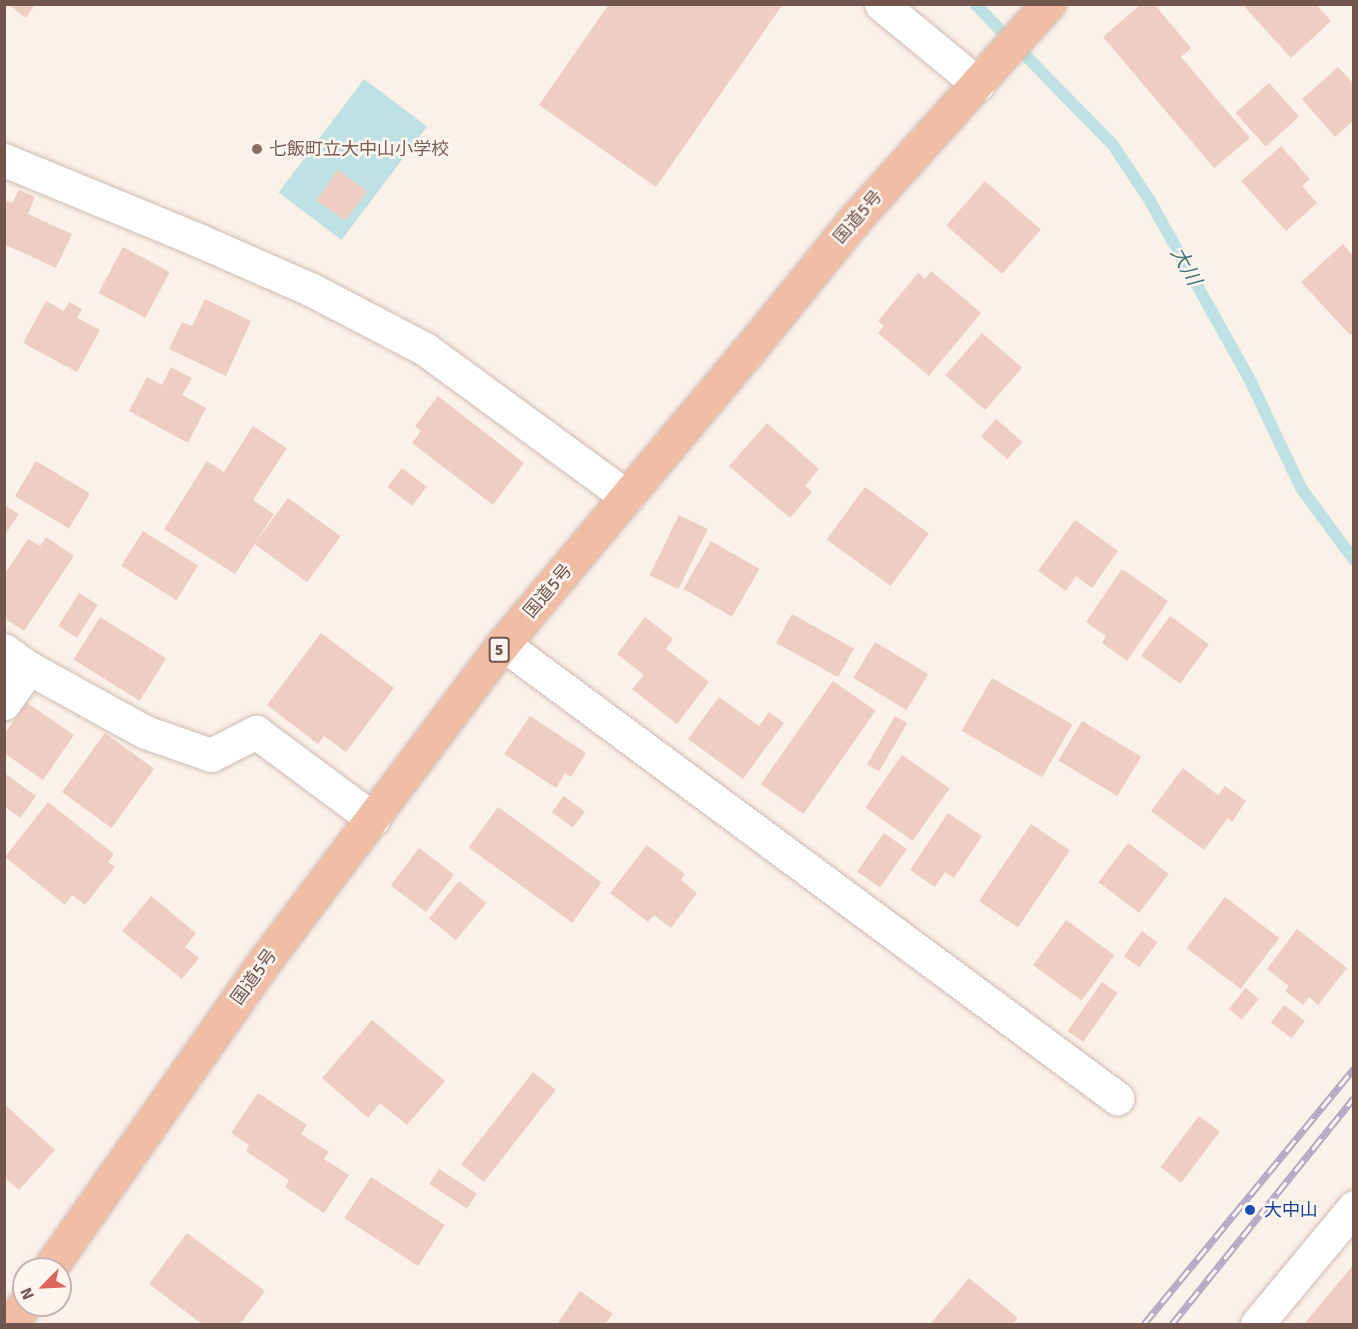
<!DOCTYPE html>
<html>
<head>
<meta charset="utf-8">
<style>
  body { margin:0 }
  #map { position:relative; width:1358px; height:1329px; overflow:hidden; background:#fbf1e8; font-family:Signika,"Noto Sans JP",sans-serif }
  div>[style] { position:absolute }
  .water>* { inset:0; background:#bee2e3; transform-origin:0 0 }
  .stream>* { height:12px; margin:-6px; padding:0 6px; transform-origin:6px; border-radius:6px; background:#bee2e3 }
  .building>* { inset:0; background:#eecec2; transform-origin:0 0 }
  .roads { filter:drop-shadow(0 0 2px #cebab2) drop-shadow(0 0 2px #cebab2) }
  .minor>* { height:33px; margin:-16.5px; padding:0 16.5px; transform-origin:16.5px; border-radius:16.5px; background:#fff }
  .trunk>* { height:33px; margin:-16.5px; padding:0 16.5px; transform-origin:16.5px; border-radius:16.5px; background:#f1bea5 }
  .rail>* { height:7px; margin-top:-3.5px; transform-origin:0; background:repeating-linear-gradient(90deg,#fef5ee 0 14px,#b3a7c4 0 28px); box-sizing:border-box; border-block:2px solid #b3a7c4 }
  .dots>* { width:16px; height:16px; translate:-50% -50%; box-sizing:border-box; border:3px solid #fef5ee; border-radius:50% }
  span { translate:-50% -50%; white-space:nowrap; text-align:center; line-height:1.15; -webkit-text-stroke:5px #fef5ee; paint-order:stroke }
  .shield-label span { padding:2px 4px; background:#fef5ee; border:2px solid; border-radius:4px; -webkit-text-stroke-width:0 }
  .shield-label { font-size:16px; color:#72564e; font-weight:700 }
  .education-label { font-size:18px; color:#785e54 }
  .left { translate:0 -50%; text-align:left }
  .street-label { font-size:18px; color:#72564e }
  .transit-label { font-size:18px; color:#164399 }
  .water-label { font-size:20px; color:#427476; font-style:italic }
  .frame { position:absolute; inset:0; border:6px solid #72564e; pointer-events:none }
  .north { position:absolute; left:12px; top:1257px; width:60px; height:60px; box-sizing:border-box; background:#fef5ee; border:2px solid #c6b5ae; border-radius:50%; rotate:246deg; font-size:16px; font-weight:700; line-height:24px; text-align:center; color:#72564e }
  .north::after { content:''; display:block; margin:auto; width:21px; height:27px; background:#da6458; clip-path:polygon(50% 0,100% 100%,50% 72%,0 100%) }
</style>
</head>
<body>
<div id="map">
  <div class="water">
    <div style="left:364px;top:79px;width:79px;height:142px;rotate:37deg"></div>
  </div>
  <div class="stream">
    <div style="left:975px;top:4px;width:197px;rotate:45.6deg"></div>
    <div style="left:1113px;top:145px;width:67px;rotate:56.5deg"></div>
    <div style="left:1150px;top:201px;width:203px;rotate:60.8deg"></div>
    <div style="left:1249px;top:378px;width:122px;rotate:64.7deg"></div>
    <div style="left:1301px;top:488px;width:89px;rotate:53.6deg"></div>
  </div>
  <div class="building">
    <div style="clip-path:polygon(8px 4px,35px 4px,26px 18px)"></div>
    <div style="clip-path:polygon(609px 4px,783px 4px,656px 187px,539px 105px)"></div>
    <div style="clip-path:polygon(1141px 4px,1154px 4px,1191px 48px,1181px 57px,1250px 138px,1214px 168px,1103px 37px)"></div>
    <div style="clip-path:polygon(1242px 4px,1316px 4px,1331px 21px,1291px 58px)"></div>
    <div style="clip-path:polygon(1338px 67px,1354px 84px,1354px 120px,1335px 137px,1302px 99px)"></div>
    <div style="left:1269px;top:83px;width:45px;height:45px;rotate:48deg"></div>
    <div style="clip-path:polygon(1281px 146px,1310px 179px,1302px 186px,1317px 203px,1286px 231px,1241px 181px)"></div>
    <div style="left:338px;top:170px;width:36px;height:37px;rotate:36deg"></div>
    <div style="left:985px;top:181px;width:74px;height:59px;rotate:41deg"></div>
    <div style="clip-path:polygon(19px 190px,35px 197px,28px 214px,72px 234px,56px 268px,4px 244px,4px 207px,7px 201px,12px 203px)"></div>
    <div style="clip-path:polygon(1343px 244px,1354px 257px,1354px 332px,1350px 335px,1301px 282px)"></div>
    <div style="left:123px;top:247px;width:53px;height:52px;rotate:28deg"></div>
    <div style="clip-path:polygon(931px 271px,981px 313px,929px 376px,878px 333px,884px 326px,878px 321px,918px 273px,925px 279px)"></div>
    <div style="clip-path:polygon(205px 299px,251px 321px,226px 376px,169px 349px,182px 322px,192px 326px)"></div>
    <div style="clip-path:polygon(46px 301px,64px 311px,69px 302px,82px 309px,77px 318px,100px 330px,77px 372px,23px 343px)"></div>
    <div style="left:982px;top:333px;width:53px;height:56px;rotate:41deg"></div>
    <div style="clip-path:polygon(171px 367px,192px 378px,182px 395px,206px 408px,188px 443px,129px 411px,147px 377px,162px 385px)"></div>
    <div style="clip-path:polygon(438px 396px,524px 463px,493px 505px,412px 443px,421px 431px,415px 426px)"></div>
    <div style="left:996px;top:419px;width:35px;height:23px;rotate:41deg"></div>
    <div style="clip-path:polygon(767px 423px,819px 469px,805px 486px,812px 492px,790px 518px,729px 466px)"></div>
    <div style="clip-path:polygon(253px 426px,287px 448px,253px 500px,274px 514px,235px 574px,164px 529px,207px 461px,224px 472px)"></div>
    <div style="left:36px;top:461px;width:63px;height:41px;rotate:31deg"></div>
    <div style="left:402px;top:468px;width:31px;height:24px;rotate:37deg"></div>
    <div style="left:865px;top:487px;width:79px;height:65px;rotate:36deg"></div>
    <div style="left:288px;top:498px;width:65px;height:57px;rotate:36deg"></div>
    <div style="clip-path:polygon(4px 505px,19px 514px,4px 536px)"></div>
    <div style="left:679px;top:515px;width:32px;height:67px;rotate:26deg"></div>
    <div style="clip-path:polygon(1075px 520px,1118px 551px,1092px 588px,1076px 576px,1066px 591px,1038px 571px)"></div>
    <div style="left:143px;top:531px;width:65px;height:41px;rotate:32deg"></div>
    <div style="clip-path:polygon(46px 537px,74px 556px,24px 631px,4px 618px,4px 575px,28px 539px,40px 546px)"></div>
    <div style="left:711px;top:541px;width:56px;height:55px;rotate:30deg"></div>
    <div style="clip-path:polygon(1122px 569px,1168px 601px,1127px 661px,1102px 643px,1106px 636px,1086px 622px)"></div>
    <div style="left:79px;top:593px;width:22px;height:39px;rotate:32deg"></div>
    <div style="left:792px;top:614px;width:71px;height:33px;rotate:29deg"></div>
    <div style="left:1170px;top:616px;width:48px;height:49px;rotate:36deg"></div>
    <div style="left:100px;top:617px;width:78px;height:50px;rotate:32deg"></div>
    <div style="clip-path:polygon(645px 617px,673px 639px,666px 649px,709px 682px,677px 724px,632px 689px,644px 675px,617px 654px)"></div>
    <div style="clip-path:polygon(321px 633px,394px 688px,346px 752px,324px 736px,318px 744px,267px 705px)"></div>
    <div style="left:875px;top:642px;width:62px;height:42px;rotate:31deg"></div>
    <div style="left:992px;top:678px;width:93px;height:61px;rotate:30deg"></div>
    <div style="left:833px;top:681px;width:52px;height:126px;rotate:35deg"></div>
    <div style="clip-path:polygon(719px 697px,759px 726px,769px 712px,784px 723px,743px 779px,688px 739px)"></div>
    <div style="clip-path:polygon(26px 702px,74px 735px,43px 780px,4px 753px,4px 735px)"></div>
    <div style="clip-path:polygon(530px 716px,586px 753px,571px 777px,565px 773px,556px 788px,504px 754px)"></div>
    <div style="left:895px;top:716px;width:14px;height:56px;rotate:30deg"></div>
    <div style="left:1082px;top:721px;width:69px;height:46px;rotate:31deg"></div>
    <div style="left:105px;top:733px;width:61px;height:73px;rotate:36deg"></div>
    <div style="left:902px;top:755px;width:58px;height:64px;rotate:35deg"></div>
    <div style="clip-path:polygon(1183px 768px,1218px 795px,1225px 786px,1246px 801px,1232px 822px,1228px 818px,1204px 850px,1151px 811px)"></div>
    <div style="clip-path:polygon(4px 773px,36px 796px,20px 818px,4px 806px)"></div>
    <div style="left:564px;top:796px;width:26px;height:20px;rotate:37deg"></div>
    <div style="clip-path:polygon(48px 802px,114px 854px,108px 862px,115px 867px,85px 905px,72px 895px,65px 905px,5px 857px)"></div>
    <div style="left:498px;top:807px;width:128px;height:50px;rotate:36deg"></div>
    <div style="clip-path:polygon(948px 813px,982px 836px,954px 878px,945px 872px,935px 887px,910px 870px)"></div>
    <div style="left:1031px;top:824px;width:47px;height:93px;rotate:34deg"></div>
    <div style="left:884px;top:833px;width:28px;height:47px;rotate:35deg"></div>
    <div style="left:1128px;top:843px;width:51px;height:49px;rotate:37deg"></div>
    <div style="clip-path:polygon(647px 845px,685px 874px,681px 880px,697px 893px,671px 928px,654px 915px,648px 922px,610px 893px)"></div>
    <div style="left:419px;top:848px;width:44px;height:47px;rotate:37deg"></div>
    <div style="left:459px;top:881px;width:35px;height:48px;rotate:39deg"></div>
    <div style="clip-path:polygon(151px 896px,196px 933px,185px 947px,199px 958px,182px 979px,122px 931px)"></div>
    <div style="left:1225px;top:897px;width:68px;height:64px;rotate:37deg"></div>
    <div style="left:1066px;top:920px;width:60px;height:56px;rotate:36deg"></div>
    <div style="clip-path:polygon(1297px 929px,1347px 968px,1318px 1005px,1309px 997px,1303px 1005px,1285px 991px,1289px 986px,1267px 969px)"></div>
    <div style="left:1142px;top:931px;width:19px;height:31px;rotate:36deg"></div>
    <div style="left:1102px;top:982px;width:19px;height:60px;rotate:35deg"></div>
    <div style="left:1246px;top:988px;width:17px;height:27px;rotate:40deg"></div>
    <div style="left:1284px;top:1005px;width:26px;height:22px;rotate:37deg"></div>
    <div style="clip-path:polygon(372px 1020px,445px 1081px,407px 1125px,380px 1103px,368px 1118px,322px 1078px)"></div>
    <div style="left:533px;top:1072px;width:29px;height:117px;rotate:38deg"></div>
    <div style="clip-path:polygon(258px 1093px,307px 1125px,301px 1134px,329px 1152px,324px 1159px,349px 1175px,324px 1213px,285px 1187px,289px 1180px,246px 1151px,249px 1145px,231px 1133px)"></div>
    <div style="clip-path:polygon(4px 1104px,55px 1150px,19px 1190px,4px 1177px)"></div>
    <div style="left:1199px;top:1116px;width:26px;height:64px;rotate:37deg"></div>
    <div style="left:439px;top:1169px;width:45px;height:18px;rotate:33deg"></div>
    <div style="left:371px;top:1177px;width:88px;height:49px;rotate:33deg"></div>
    <div style="clip-path:polygon(187px 1233px,265px 1291px,240px 1324px,202px 1324px,149px 1284px)"></div>
    <div style="clip-path:polygon(1354px 1264px,1354px 1324px,1304px 1324px)"></div>
    <div style="clip-path:polygon(969px 1278px,1018px 1318px,1013px 1324px,930px 1324px)"></div>
    <div style="clip-path:polygon(580px 1291px,613px 1314px,605px 1324px,557px 1324px)"></div>
  </div>
  <div class="roads">
    <div class="minor">
      <div style="left:881px;top:4px;width:126px;rotate:39.5deg"></div>
      <div style="left:4px;top:160px;width:210px;rotate:22.4deg"></div>
      <div style="left:198px;top:240px;width:124px;rotate:23.7deg"></div>
      <div style="left:312px;top:290px;width:127px;rotate:27.6deg"></div>
      <div style="left:425px;top:349px;width:250px;rotate:36.2deg"></div>
      <div style="left:503px;top:644px;width:764px;rotate:36.48deg"></div>
      <div style="left:4px;top:650px;width:31px;rotate:36deg"></div>
      <div style="left:29px;top:668px;width:132px;rotate:28.9deg"></div>
      <div style="left:145px;top:732px;width:70px;rotate:19.2deg"></div>
      <div style="left:211px;top:755px;width:51px;rotate:-27.1deg"></div>
      <div style="left:256px;top:732px;width:146px;rotate:36.6deg"></div>
      <div style="left:4px;top:703px;width:43px;rotate:-54.5deg"></div>
      <div style="left:1257px;top:1324px;width:152px;rotate:-50.3deg"></div>
    </div>
    <div class="trunk">
      <div style="left:49px;top:1269px;width:370px;rotate:-55deg"></div>
      <div style="left:261px;top:966px;width:403px;rotate:-53.1deg"></div>
      <div style="left:503px;top:644px;width:377px;rotate:-50.1deg"></div>
      <div style="left:745px;top:355px;width:176px;rotate:-51deg"></div>
      <div style="left:856px;top:218px;width:288px;rotate:-48.1deg"></div>
      <div style="left:11px;top:1324px;width:23px;rotate:-56deg"></div>
    </div>
  </div>
  <div class="rail">
    <div style="left:1144px;top:1324px;width:331px;rotate:-50.6deg"></div>
    <div style="left:1172px;top:1324px;width:290px;rotate:-51.2deg"></div>
  </div>
  <div class="dots">
    <div style="left:257px;top:149px;background:#8d6e63"></div>
    <div style="left:1250px;top:1210px;background:#1a4fb4"></div>
  </div>
  <div class="shield-label">
    <span style="left:499px;top:650px">5</span>
  </div>
  <div class="education-label">
    <span class="left" style="left:269px;top:149px">七飯町立大中山小学校</span>
  </div>
  <div class="street-label">
    <span style="left:858px;top:217px;rotate:-49deg">国道5号</span>
    <span style="left:548px;top:591px;rotate:-50deg">国道5号</span>
    <span style="left:254px;top:977px;rotate:-54deg">国道5号</span>
  </div>
  <div class="transit-label">
    <span class="left" style="left:1264px;top:1210px">大中山</span>
  </div>
  <div class="water-label">
    <span style="left:1186px;top:266px;rotate:61deg">大川</span>
  </div>
  <div class="frame"></div>
  <div class="north">N</div>
</div>
</body>
</html>
